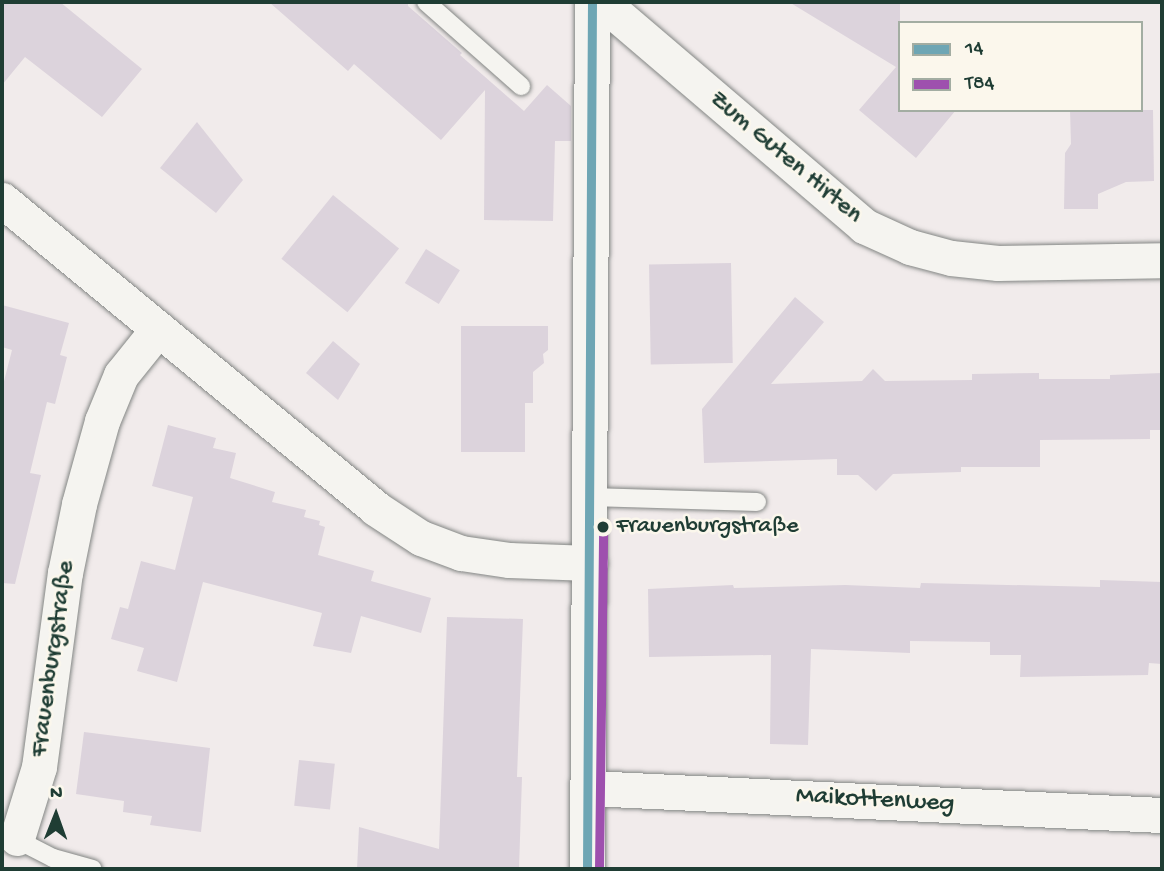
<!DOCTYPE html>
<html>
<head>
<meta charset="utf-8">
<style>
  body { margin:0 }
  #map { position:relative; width:1164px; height:871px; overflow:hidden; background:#f1ebeb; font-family:"Gochi Hand",sans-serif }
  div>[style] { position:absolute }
  .building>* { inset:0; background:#dcd3dc; transform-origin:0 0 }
  .roads { filter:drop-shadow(0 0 2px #838684) drop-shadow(0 0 2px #838684) }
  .service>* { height:18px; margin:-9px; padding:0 9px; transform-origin:9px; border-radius:9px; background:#f5f4f0 }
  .minor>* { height:35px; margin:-17.5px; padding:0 17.5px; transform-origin:17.5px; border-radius:17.5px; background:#f5f4f0 }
  .bus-1>* { height:9px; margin:-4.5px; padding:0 4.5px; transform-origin:4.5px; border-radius:4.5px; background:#6ea6b4 }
  .bus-2>* { height:9px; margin:-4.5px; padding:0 4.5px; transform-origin:4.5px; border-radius:4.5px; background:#9e50ae }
  .dots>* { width:19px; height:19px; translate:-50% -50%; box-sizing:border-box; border:4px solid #fbf7ec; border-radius:50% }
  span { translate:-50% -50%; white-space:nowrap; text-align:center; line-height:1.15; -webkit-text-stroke:5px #fbf7ec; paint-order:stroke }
  .bus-label { font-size:24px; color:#1f3d34 }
  .left { translate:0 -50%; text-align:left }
  .street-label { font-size:26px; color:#1f3d34 }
  .frame { position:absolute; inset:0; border:4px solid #1f3d34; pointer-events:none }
  .legend { position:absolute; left:898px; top:21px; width:245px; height:91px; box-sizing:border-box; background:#fbf7ec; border:2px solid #a3ada2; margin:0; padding:9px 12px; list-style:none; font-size:21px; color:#1f3d34 }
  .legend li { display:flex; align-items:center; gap:14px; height:35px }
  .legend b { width:35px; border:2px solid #a3ada2 }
  .north { position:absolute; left:21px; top:780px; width:70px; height:70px; -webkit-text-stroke:5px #fbf7ec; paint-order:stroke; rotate:1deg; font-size:19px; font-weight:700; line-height:28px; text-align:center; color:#1f3d34 }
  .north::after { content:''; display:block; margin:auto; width:24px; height:32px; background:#1f3d34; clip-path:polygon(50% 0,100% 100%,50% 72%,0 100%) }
</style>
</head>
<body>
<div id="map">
  <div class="building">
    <div style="clip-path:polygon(2px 2px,60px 2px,142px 69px,102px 117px,25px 57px,2px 85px)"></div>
    <div style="clip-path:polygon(269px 2px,408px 2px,408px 6px,462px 53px,460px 55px,524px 111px,547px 85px,571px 106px,571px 141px,555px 141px,553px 221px,484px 220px,485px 90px,441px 140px,354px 64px,348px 71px)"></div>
    <div style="clip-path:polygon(789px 2px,900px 2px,900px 110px,956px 110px,916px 158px,859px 110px,896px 67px)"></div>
    <div style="clip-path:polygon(1070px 110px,1153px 110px,1154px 181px,1126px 182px,1098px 194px,1098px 209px,1064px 209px,1065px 153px,1071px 144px)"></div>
    <div style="clip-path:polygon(197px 122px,243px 180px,216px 213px,160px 168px)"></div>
    <div style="left:333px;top:195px;width:85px;height:82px;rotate:39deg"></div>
    <div style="left:426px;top:249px;width:40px;height:40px;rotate:32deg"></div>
    <div style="left:731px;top:263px;width:100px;height:82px;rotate:89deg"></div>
    <div style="clip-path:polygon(795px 297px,824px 322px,771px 384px,862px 381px,873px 369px,885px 381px,972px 380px,972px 374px,1039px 373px,1039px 379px,1110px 379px,1110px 375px,1162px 373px,1162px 430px,1150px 430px,1150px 439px,1040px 440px,1040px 467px,961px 467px,961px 472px,893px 474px,876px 491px,858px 475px,837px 475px,837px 459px,704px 463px,702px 409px)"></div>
    <div style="clip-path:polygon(2px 305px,69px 323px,60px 355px,67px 357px,55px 404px,47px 402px,30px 473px,41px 475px,15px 584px,2px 583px,2px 389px,12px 350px,2px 347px)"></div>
    <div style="clip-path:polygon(461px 326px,548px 326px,548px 350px,543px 354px,544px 363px,533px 372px,533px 403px,525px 403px,525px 452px,461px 452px)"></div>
    <div style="clip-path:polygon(333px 341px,360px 364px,338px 400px,306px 373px)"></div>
    <div style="clip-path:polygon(168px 425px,216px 438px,213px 448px,236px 453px,230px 478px,275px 492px,272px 502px,306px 510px,304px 517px,320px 521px,319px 525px,325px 527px,318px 555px,374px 571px,371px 581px,431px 598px,421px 633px,361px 616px,351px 653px,313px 646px,322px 613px,203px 582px,177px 682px,137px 671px,144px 648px,111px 639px,120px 607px,128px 609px,141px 561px,175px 570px,193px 497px,152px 486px)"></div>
    <div style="clip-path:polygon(1100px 580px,1162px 582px,1162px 664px,1149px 663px,1148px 675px,1020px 677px,1021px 655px,990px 655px,990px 642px,910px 641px,910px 653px,811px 649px,808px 745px,770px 744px,771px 655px,649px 657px,648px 589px,733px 585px,734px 588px,845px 585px,920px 588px,921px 583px,1100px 587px)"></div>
    <div style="clip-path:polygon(447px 617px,523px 619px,517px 777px,522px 777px,519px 869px,357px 869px,359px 827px,439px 849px)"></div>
    <div style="clip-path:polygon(84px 732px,210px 748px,201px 832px,150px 825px,152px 816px,123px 812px,124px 801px,76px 794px)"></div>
    <div style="left:299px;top:760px;width:36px;height:46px;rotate:6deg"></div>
  </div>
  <div class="roads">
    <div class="service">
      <div style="left:426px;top:2px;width:127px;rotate:41.5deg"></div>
      <div style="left:591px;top:497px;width:166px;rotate:1.7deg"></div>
      <div style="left:12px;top:837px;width:46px;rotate:27.1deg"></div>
      <div style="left:53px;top:858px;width:41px;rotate:15.4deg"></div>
    </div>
    <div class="minor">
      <div style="left:602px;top:2px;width:345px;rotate:40.5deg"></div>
      <div style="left:864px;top:226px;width:51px;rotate:24.5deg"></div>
      <div style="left:910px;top:247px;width:42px;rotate:15deg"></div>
      <div style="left:951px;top:258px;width:47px;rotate:6.1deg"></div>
      <div style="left:998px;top:263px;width:164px;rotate:-1deg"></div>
      <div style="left:2px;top:200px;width:484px;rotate:39.5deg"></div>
      <div style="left:375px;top:508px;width:55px;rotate:33.1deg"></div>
      <div style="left:421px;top:538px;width:43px;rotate:20.6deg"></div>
      <div style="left:461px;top:553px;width:49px;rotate:8.3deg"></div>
      <div style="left:509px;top:560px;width:81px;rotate:2.1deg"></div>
      <div style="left:589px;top:788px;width:574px;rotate:2.7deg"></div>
      <div style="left:17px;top:838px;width:74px;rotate:-72.8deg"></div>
      <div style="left:39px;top:767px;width:196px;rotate:-82.4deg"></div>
      <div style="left:65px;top:573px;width:70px;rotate:-78.5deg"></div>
      <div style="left:79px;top:504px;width:86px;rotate:-74.5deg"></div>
      <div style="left:102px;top:421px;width:50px;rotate:-67.6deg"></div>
      <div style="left:121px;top:375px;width:59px;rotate:-51.2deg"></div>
      <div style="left:587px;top:869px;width:867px;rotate:-89.67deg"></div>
    </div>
  </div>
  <div class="bus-1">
    <div style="left:587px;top:869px;width:867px;rotate:-89.67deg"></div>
  </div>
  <div class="bus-2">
    <div style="left:599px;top:869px;width:342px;rotate:-89.3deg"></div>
  </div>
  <div class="dots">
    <div style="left:603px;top:527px;background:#1f3d34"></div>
  </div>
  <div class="bus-label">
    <span class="left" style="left:616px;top:527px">Frauenburgstraße</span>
  </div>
  <div class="street-label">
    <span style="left:785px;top:158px;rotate:40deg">Zum Guten Hirten</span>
    <span style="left:54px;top:659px;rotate:-82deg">Frauenburgstraße</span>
    <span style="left:875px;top:801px;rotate:3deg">Maikottenweg</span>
  </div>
  <div class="frame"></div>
  <ul class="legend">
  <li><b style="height:9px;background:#6ea6b4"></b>14</li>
  <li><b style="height:9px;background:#9e50ae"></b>T84</li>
  </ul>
  <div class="north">N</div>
</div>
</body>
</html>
